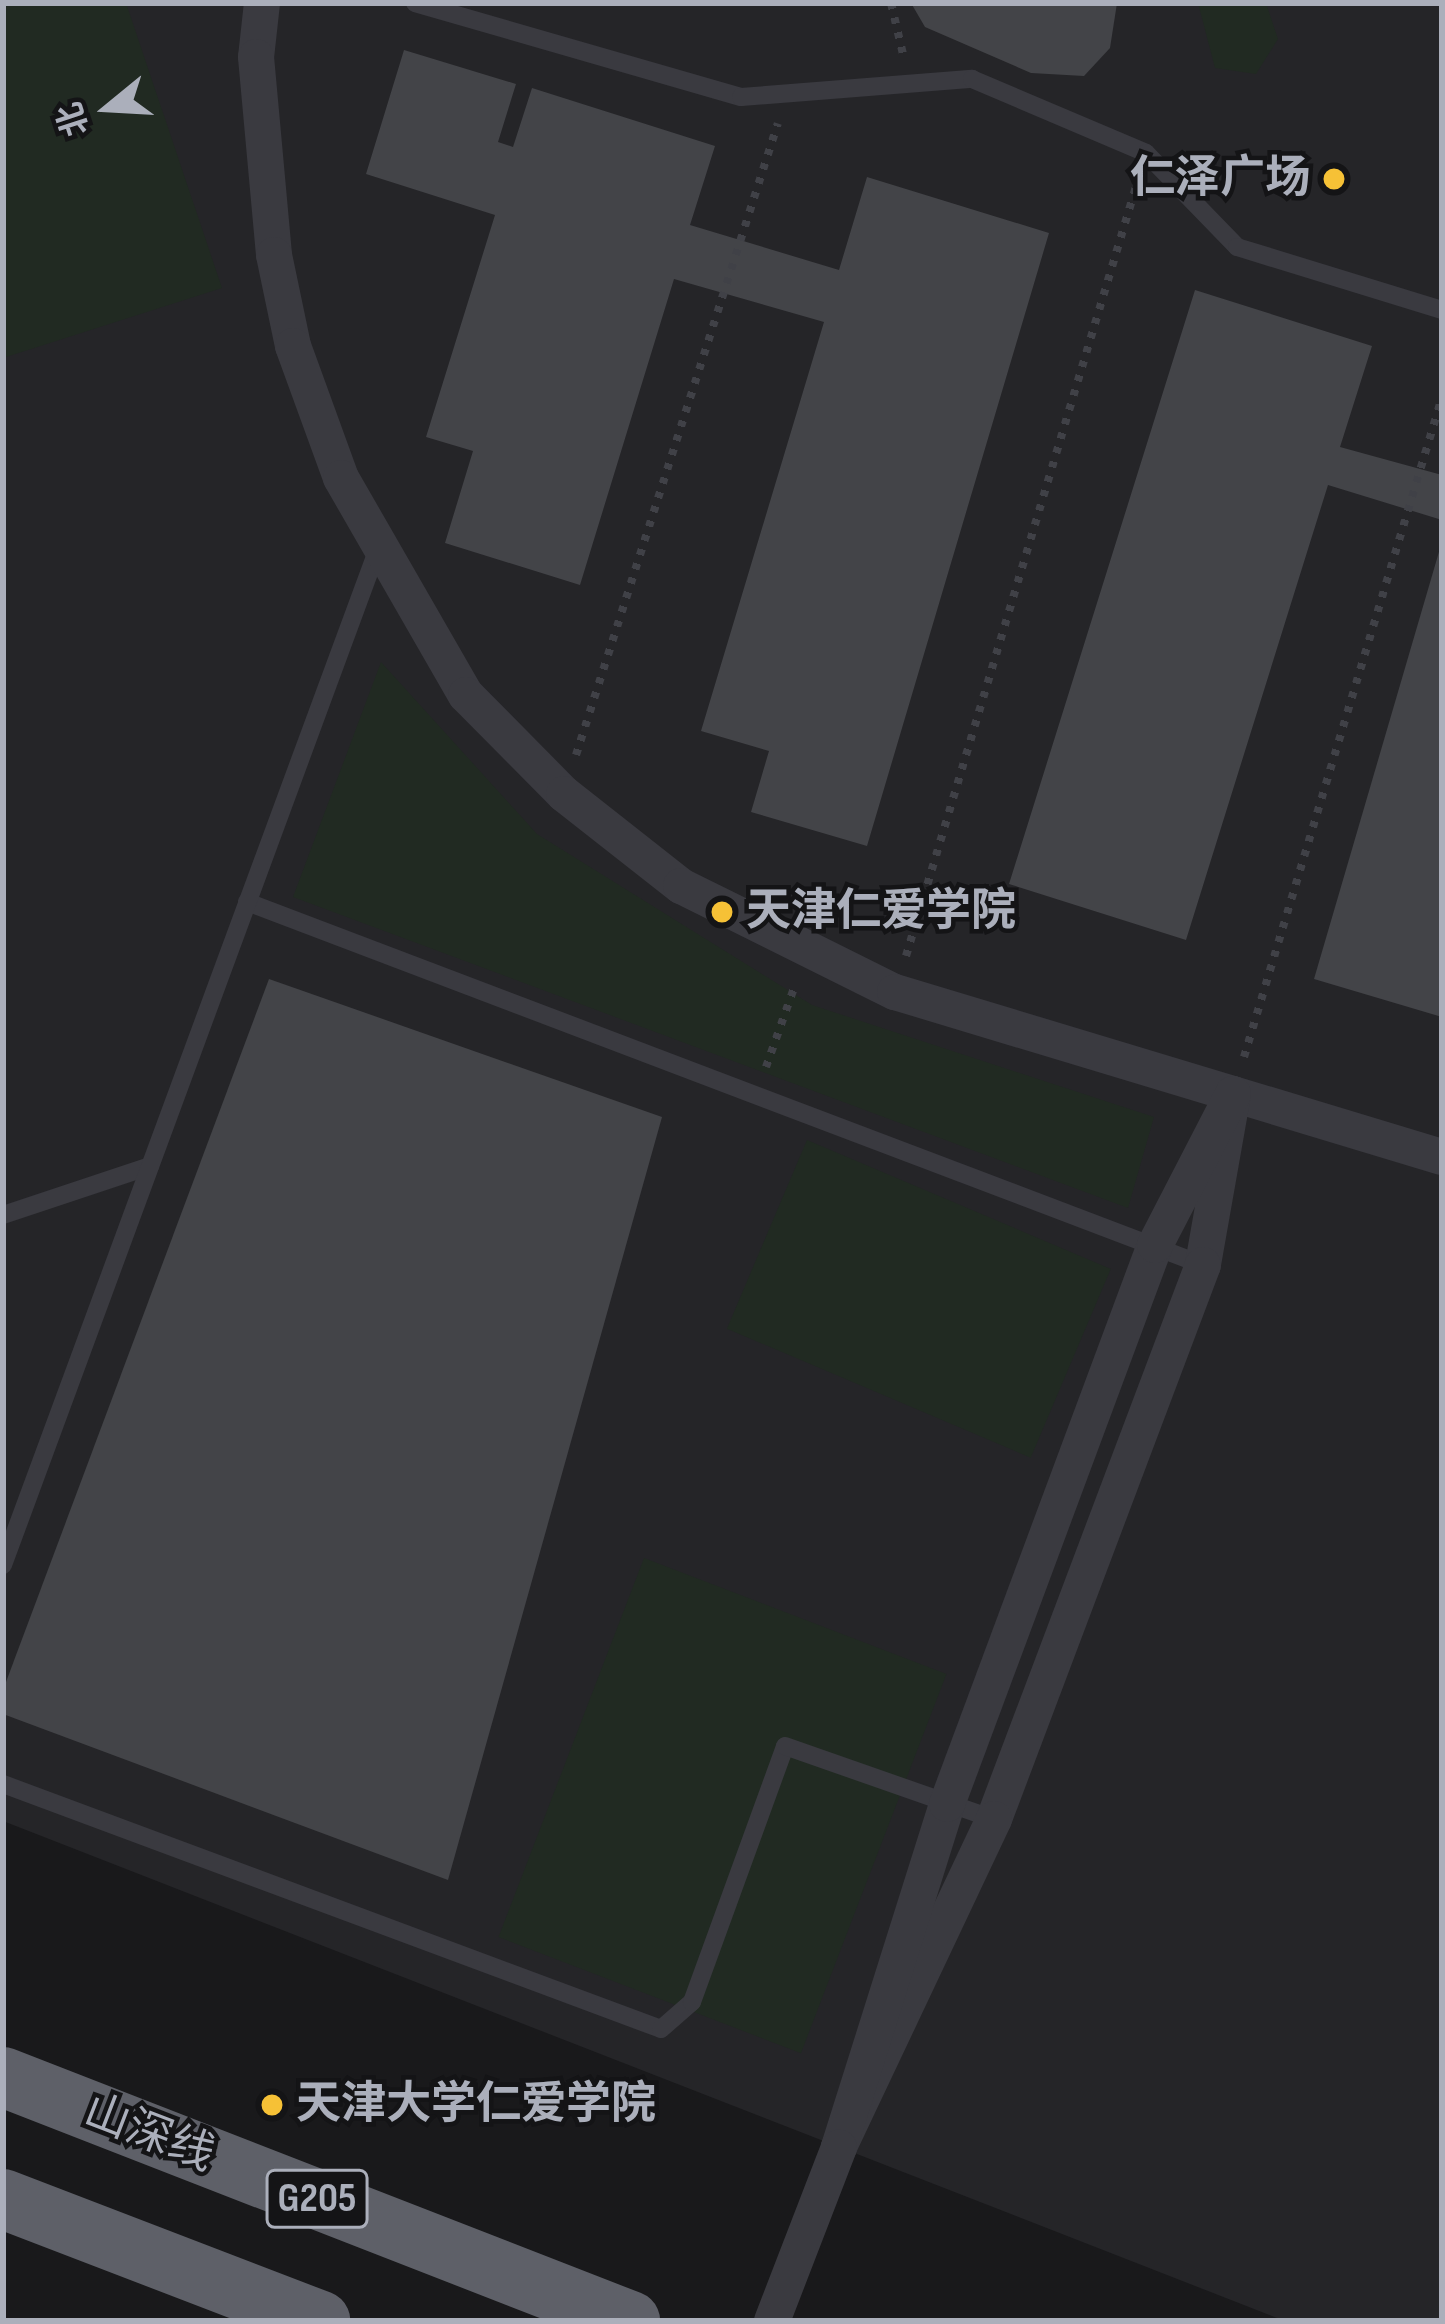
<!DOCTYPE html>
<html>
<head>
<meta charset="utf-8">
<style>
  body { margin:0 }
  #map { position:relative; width:1445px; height:2324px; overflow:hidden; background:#19191b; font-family:"Sofia Sans Condensed","Noto Sans SC",sans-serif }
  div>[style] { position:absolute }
  .built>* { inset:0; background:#252528 }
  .green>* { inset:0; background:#212a22; transform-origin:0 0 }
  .building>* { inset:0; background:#434448 }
  .path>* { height:8px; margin-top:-4px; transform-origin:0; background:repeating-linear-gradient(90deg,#404147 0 6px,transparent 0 15px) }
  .service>* { height:18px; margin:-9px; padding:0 9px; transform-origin:9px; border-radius:9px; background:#3a3a40 }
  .minor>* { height:36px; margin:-18px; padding:0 18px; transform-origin:18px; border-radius:18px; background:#3a3a40 }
  .trunk>* { height:60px; margin:-30px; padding:0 30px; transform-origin:30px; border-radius:30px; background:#5e6068 }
  .dots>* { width:33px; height:33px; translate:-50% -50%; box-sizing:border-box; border:6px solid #141416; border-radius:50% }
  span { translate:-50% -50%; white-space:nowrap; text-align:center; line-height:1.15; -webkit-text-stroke:9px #141416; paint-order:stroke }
  .shield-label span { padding:3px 9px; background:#141416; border:3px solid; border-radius:9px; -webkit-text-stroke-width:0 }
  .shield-label { font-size:42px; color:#abafbb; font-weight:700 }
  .poi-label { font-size:45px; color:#abafbb; font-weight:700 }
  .right { translate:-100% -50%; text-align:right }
  .left { translate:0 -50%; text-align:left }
  .street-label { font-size:45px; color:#abafbb }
  .frame { position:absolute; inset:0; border:6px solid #abafbb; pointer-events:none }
  .north { position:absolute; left:48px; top:48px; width:120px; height:120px; -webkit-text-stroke:9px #141416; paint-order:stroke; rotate:252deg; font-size:33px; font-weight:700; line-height:48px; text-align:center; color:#abafbb }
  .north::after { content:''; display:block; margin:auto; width:42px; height:54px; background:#abafbb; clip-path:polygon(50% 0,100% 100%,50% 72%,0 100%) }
</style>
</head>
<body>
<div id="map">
  <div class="built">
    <div style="clip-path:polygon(3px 3px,1442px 3px,1442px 2321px,1285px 2321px,3px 1821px)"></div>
  </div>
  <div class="green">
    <div style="clip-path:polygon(3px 3px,126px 3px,222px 288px,3px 358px)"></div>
    <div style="clip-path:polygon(1198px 3px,1266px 3px,1278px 39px,1256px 74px,1215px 68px)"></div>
    <div style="clip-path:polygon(381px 662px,537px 834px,812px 1005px,1154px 1117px,1128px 1208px,293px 897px)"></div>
    <div style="left:807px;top:1140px;width:330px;height:205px;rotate:23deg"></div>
    <div style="left:644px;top:1558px;width:324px;height:406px;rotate:21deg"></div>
  </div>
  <div class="building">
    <div style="clip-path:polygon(911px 3px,1117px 3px,1110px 48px,1084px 76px,1031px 73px,925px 27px)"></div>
    <div style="clip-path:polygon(404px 50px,516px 84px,498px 142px,513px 147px,532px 88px,715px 146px,690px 225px,839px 270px,867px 177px,1049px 233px,867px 846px,751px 812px,769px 751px,701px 731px,824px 322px,674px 279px,580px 585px,445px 543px,473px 451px,426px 437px,495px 215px,366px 174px)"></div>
    <div style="clip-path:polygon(1195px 290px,1372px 346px,1340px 447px,1442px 475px,1442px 520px,1328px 485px,1186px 940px,1009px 884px)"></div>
    <div style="clip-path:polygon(1441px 545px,1442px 545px,1442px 1017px,1314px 979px)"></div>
    <div style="clip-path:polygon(269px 979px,662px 1117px,448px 1880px,3px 1714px,3px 1690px)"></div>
  </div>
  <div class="path">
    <div style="left:891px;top:3px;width:52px;rotate:76.8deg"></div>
    <div style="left:576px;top:755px;width:663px;rotate:-72.28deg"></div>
    <div style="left:906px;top:956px;width:807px;rotate:-73.36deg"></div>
    <div style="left:1244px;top:1057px;width:689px;rotate:-73.3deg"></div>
    <div style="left:766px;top:1067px;width:87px;rotate:-70.5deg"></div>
  </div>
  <div class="service">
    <div style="left:415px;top:3px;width:339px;rotate:16.1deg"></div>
    <div style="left:741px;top:97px;width:232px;rotate:-4.5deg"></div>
    <div style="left:972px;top:79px;width:189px;rotate:23deg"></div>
    <div style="left:1146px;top:153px;width:131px;rotate:45.9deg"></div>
    <div style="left:1237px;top:247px;width:214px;rotate:17.1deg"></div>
    <div style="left:247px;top:902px;width:1023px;rotate:20.79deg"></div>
    <div style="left:3px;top:1215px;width:155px;rotate:-18.4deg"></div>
    <div style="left:3px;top:1565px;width:1086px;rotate:-69.75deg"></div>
    <div style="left:3px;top:1784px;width:702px;rotate:20.42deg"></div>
    <div style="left:661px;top:2029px;width:41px;rotate:-41.1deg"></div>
    <div style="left:692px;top:2002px;width:272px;rotate:-70deg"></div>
    <div style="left:785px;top:1746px;width:221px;rotate:19.3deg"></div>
  </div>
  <div class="minor">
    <div style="left:262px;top:3px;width:54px;rotate:96.3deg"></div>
    <div style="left:256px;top:57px;width:199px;rotate:84.8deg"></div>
    <div style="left:274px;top:255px;width:93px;rotate:78.2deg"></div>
    <div style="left:293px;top:346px;width:140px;rotate:70deg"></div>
    <div style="left:341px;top:478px;width:250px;rotate:60.1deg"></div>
    <div style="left:466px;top:695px;width:139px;rotate:45.3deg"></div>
    <div style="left:564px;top:794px;width:149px;rotate:38.2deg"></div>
    <div style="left:681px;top:886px;width:239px;rotate:26.4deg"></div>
    <div style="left:895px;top:992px;width:571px;rotate:16.79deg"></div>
    <div style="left:1233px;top:1094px;width:174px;rotate:100deg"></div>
    <div style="left:1203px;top:1265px;width:592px;rotate:110.67deg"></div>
    <div style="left:994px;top:1819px;width:363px;rotate:115.3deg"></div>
    <div style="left:839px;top:2147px;width:360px;rotate:-72.5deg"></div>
    <div style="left:947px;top:1804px;width:596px;rotate:-69.59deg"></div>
    <div style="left:1155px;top:1245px;width:170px;rotate:-62.7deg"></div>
    <div style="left:772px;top:2321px;width:186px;rotate:-68.9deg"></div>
  </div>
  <div class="trunk">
    <div style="left:3px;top:2077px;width:673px;rotate:21.26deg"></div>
    <div style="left:3px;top:2199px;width:340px;rotate:21deg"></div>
  </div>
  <div class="dots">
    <div style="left:1334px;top:179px;background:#f6c136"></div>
    <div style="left:722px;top:912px;background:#f6c136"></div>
    <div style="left:272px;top:2105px;background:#f6c136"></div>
  </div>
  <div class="shield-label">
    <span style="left:317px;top:2199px">G205</span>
  </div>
  <div class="poi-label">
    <span class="right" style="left:1310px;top:179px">仁泽广场</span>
    <span class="left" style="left:746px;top:912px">天津仁爱学院</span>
    <span class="left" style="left:296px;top:2105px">天津大学仁爱学院</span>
  </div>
  <div class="street-label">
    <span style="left:149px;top:2134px;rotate:21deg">山深线</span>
  </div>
  <div class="frame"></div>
  <div class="north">北</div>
</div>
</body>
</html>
